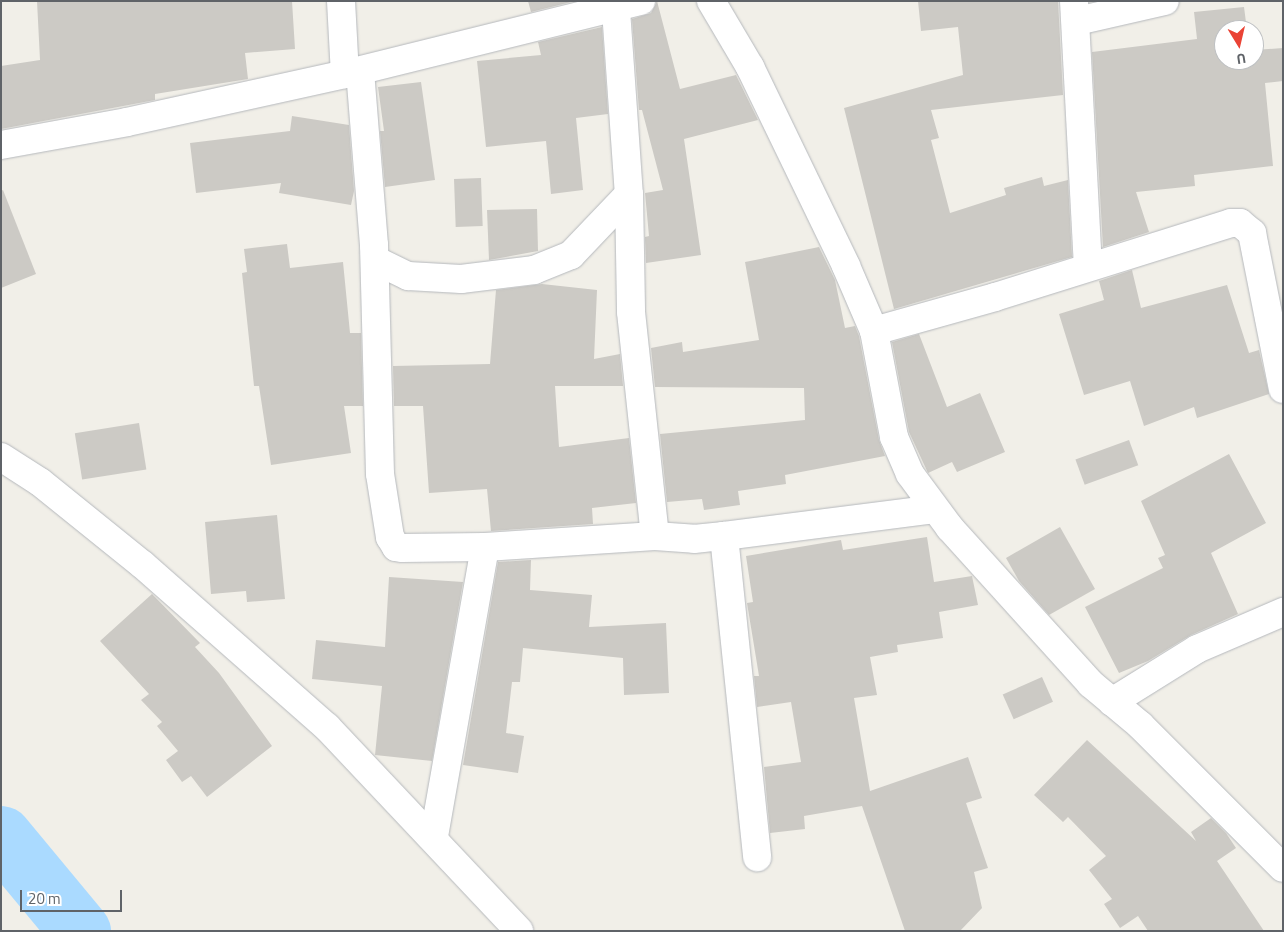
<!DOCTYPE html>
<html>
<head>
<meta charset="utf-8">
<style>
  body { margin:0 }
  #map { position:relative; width:1284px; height:932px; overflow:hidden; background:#f1efe8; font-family:"Titillium Web",sans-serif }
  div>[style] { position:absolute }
  .river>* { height:61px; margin:-30.5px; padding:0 30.5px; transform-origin:30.5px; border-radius:30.5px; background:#aadaff }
  .building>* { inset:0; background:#cccac5; transform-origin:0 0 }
  .roads { filter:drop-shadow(0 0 1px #b5b8bc) drop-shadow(0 0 1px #b5b8bc) }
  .street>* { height:28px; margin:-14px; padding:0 14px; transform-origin:14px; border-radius:14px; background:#fff }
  span { translate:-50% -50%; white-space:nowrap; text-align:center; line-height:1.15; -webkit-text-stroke:4px #fff; paint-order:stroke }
  .frame { position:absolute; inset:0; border:2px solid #5f6368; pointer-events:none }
  .north { position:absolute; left:1214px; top:20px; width:50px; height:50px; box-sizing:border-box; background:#fff; border:1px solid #bfc1c3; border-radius:50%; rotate:171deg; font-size:14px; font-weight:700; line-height:20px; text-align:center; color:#5f6368 }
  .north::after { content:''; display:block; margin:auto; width:18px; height:22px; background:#ea4335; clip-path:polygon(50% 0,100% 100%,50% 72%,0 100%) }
  .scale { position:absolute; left:20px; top:890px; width:102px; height:22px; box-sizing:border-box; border:2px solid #5f6368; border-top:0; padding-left:6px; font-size:15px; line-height:18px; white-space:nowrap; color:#5f6368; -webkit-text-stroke:4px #fff; paint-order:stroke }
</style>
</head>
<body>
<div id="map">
  <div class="river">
    <div style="left:1px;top:836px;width:124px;rotate:50.3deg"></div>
  </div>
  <div class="building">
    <div style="clip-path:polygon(37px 1px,292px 1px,295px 49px,245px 53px,248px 79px,155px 94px,155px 100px,1px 129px,1px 66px,40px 60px)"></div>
    <div style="clip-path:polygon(528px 1px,575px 1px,531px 12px)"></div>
    <div style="clip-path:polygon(657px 1px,680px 89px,736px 75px,758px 120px,684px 139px,701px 255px,646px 263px,645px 237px,649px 236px,645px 193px,663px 190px,642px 110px,639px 110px,632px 19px,651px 13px)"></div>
    <div style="clip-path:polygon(918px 1px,1058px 1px,1063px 95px,931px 110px,939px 138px,931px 140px,950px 213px,1006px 195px,1004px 188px,1042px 177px,1044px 186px,1068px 180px,1072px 257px,894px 309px,844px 108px,963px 75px,958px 27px,921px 31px)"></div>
    <div style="clip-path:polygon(1244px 7px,1247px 30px,1224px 30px,1224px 60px,1254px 60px,1254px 50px,1283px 48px,1283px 81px,1265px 83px,1273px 166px,1194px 175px,1195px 186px,1136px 192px,1149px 232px,1103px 247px,1092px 52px,1197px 39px,1194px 12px)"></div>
    <div style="clip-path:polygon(602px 27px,608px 114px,576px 118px,583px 190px,551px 194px,546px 141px,486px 147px,477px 61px,541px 55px,538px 42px)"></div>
    <div style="clip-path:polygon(421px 82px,435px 180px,385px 187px,380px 131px,384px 131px,378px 87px)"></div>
    <div style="clip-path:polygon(292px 116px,349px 125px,354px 191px,351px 205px,279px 193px,281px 183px,196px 193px,190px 143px,290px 131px)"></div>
    <div style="left:481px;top:178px;width:48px;height:27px;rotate:88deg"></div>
    <div style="clip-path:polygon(3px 190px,36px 274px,1px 288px,1px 191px)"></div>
    <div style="clip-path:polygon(537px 209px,538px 251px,489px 260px,487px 210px)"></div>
    <div style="clip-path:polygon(287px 244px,290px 268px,343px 262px,350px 333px,361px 333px,363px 406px,344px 406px,351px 453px,271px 465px,259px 386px,254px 386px,242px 273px,247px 272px,244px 249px)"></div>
    <div style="clip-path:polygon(819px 247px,835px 280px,845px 328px,855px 326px,859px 336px,879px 440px,885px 456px,785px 475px,786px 484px,738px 491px,740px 505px,704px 510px,702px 499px,667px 502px,660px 434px,805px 420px,804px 388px,655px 387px,651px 348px,682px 342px,683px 352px,759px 340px,745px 262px)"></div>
    <div style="clip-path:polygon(1132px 270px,1141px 308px,1227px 285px,1249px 353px,1259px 350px,1269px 394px,1197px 418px,1194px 407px,1144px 426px,1130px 381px,1084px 395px,1059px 314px,1104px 300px,1099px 281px)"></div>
    <div style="clip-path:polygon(542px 284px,597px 290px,594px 359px,620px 354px,623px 386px,555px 386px,559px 447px,629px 438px,636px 503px,592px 508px,593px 524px,491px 531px,487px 489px,429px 493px,423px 406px,394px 406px,393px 366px,490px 364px,496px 290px)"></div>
    <div style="clip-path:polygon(919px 334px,947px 407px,980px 393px,1005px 452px,957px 472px,952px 462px,928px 473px,909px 432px,892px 342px)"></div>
    <div style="left:139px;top:423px;width:47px;height:65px;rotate:81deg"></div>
    <div style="left:1129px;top:440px;width:27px;height:57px;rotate:70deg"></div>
    <div style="clip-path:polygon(1229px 454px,1266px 523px,1211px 553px,1238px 614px,1191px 635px,1148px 661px,1119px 673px,1085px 607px,1163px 568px,1158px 558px,1165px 555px,1141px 501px)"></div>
    <div style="clip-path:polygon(277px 515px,285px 599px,247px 602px,246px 591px,211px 594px,205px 522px)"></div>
    <div style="clip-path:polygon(1060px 527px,1095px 589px,1049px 615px,1019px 581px,1006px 558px)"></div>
    <div style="clip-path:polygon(927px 537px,934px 582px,972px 576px,978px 605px,939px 612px,943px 638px,897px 645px,898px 652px,870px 657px,877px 695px,854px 698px,870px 791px,968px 757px,982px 798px,966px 803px,988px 868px,974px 872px,982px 908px,960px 931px,905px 931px,862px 806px,804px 816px,805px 829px,770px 833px,764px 767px,801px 762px,791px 702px,757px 707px,754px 676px,759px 676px,747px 603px,753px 602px,746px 556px,841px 540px,843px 550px)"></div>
    <div style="clip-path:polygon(531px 560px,530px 590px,592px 595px,589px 627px,666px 623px,669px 693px,624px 695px,623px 658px,523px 648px,520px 682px,512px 682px,506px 733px,524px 736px,518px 773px,463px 765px,498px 562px)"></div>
    <div style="clip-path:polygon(389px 577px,463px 582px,432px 761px,375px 755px,382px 686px,312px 679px,316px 640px,385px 647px)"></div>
    <div style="clip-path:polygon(152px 594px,200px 643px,195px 647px,219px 673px,272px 746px,207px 797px,191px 776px,182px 782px,166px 760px,178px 751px,157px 726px,162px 722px,141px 700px,149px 694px,100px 641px)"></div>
    <div style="left:1042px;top:677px;width:27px;height:43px;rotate:66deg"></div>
    <div style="clip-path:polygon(1087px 740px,1196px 841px,1191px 832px,1211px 818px,1226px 833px,1236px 848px,1217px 861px,1264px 931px,1148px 931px,1138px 916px,1120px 928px,1104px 904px,1112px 899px,1089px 870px,1106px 856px,1068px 817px,1063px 822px,1034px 795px)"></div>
  </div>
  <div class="roads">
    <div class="street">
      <div style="left:341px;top:1px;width:73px;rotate:86.9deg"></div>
      <div style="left:711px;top:1px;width:77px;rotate:59.4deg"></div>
      <div style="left:750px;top:67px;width:221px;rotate:64.2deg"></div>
      <div style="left:846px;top:266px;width:71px;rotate:66.7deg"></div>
      <div style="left:874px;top:331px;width:108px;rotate:79.3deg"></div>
      <div style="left:894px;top:437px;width:40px;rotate:66.6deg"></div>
      <div style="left:910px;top:474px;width:67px;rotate:53.5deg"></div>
      <div style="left:950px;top:528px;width:210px;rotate:47.9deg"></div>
      <div style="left:1091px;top:684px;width:64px;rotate:39.9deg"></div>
      <div style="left:1140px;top:725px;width:202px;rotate:45deg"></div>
      <div style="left:1074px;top:1px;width:265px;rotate:87deg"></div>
      <div style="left:616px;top:10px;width:184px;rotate:86deg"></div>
      <div style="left:629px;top:194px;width:118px;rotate:89deg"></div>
      <div style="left:631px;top:312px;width:225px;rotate:83.9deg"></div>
      <div style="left:1077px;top:21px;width:90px;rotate:-12.8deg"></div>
      <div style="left:360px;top:71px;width:175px;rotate:85.4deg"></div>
      <div style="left:374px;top:245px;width:229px;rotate:88.5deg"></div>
      <div style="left:380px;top:474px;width:64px;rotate:81deg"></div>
      <div style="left:390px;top:537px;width:12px;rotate:59deg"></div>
      <div style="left:396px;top:547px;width:6px;rotate:9deg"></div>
      <div style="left:402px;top:548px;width:83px;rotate:-0.7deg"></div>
      <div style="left:485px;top:547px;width:294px;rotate:100deg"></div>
      <div style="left:1px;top:145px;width:128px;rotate:-10.3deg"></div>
      <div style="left:127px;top:122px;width:223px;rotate:-12.4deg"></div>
      <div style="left:345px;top:74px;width:305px;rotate:-13.9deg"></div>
      <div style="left:375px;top:260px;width:37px;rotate:26deg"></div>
      <div style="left:408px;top:276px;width:53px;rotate:3.2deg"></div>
      <div style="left:461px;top:279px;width:74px;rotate:-7deg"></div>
      <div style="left:534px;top:270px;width:40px;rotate:-22deg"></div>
      <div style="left:571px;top:255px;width:84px;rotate:-46.4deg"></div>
      <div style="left:874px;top:331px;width:126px;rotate:-15.7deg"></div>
      <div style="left:995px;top:297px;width:247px;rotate:-17.4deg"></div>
      <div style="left:1231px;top:223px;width:9px"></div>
      <div style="left:1240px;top:223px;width:16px;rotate:40deg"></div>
      <div style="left:1252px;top:233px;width:159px;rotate:78.8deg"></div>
      <div style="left:1px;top:457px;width:46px;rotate:32.7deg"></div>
      <div style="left:40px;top:482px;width:132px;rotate:38.9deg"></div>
      <div style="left:143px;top:565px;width:245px;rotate:41.4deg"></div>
      <div style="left:327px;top:727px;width:280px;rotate:46.7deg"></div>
      <div style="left:724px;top:536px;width:323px;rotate:84.1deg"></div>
      <div style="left:485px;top:547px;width:170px;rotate:-3.7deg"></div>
      <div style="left:655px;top:536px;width:39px;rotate:4deg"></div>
      <div style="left:694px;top:539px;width:30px;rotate:-6deg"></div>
      <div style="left:724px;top:536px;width:212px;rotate:-7.3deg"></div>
      <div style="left:1112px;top:702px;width:100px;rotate:-31.9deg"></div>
      <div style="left:1197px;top:649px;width:94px;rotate:-23.3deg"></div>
    </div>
  </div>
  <div class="frame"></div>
  <div class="north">U</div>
  <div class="scale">20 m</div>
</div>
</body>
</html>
